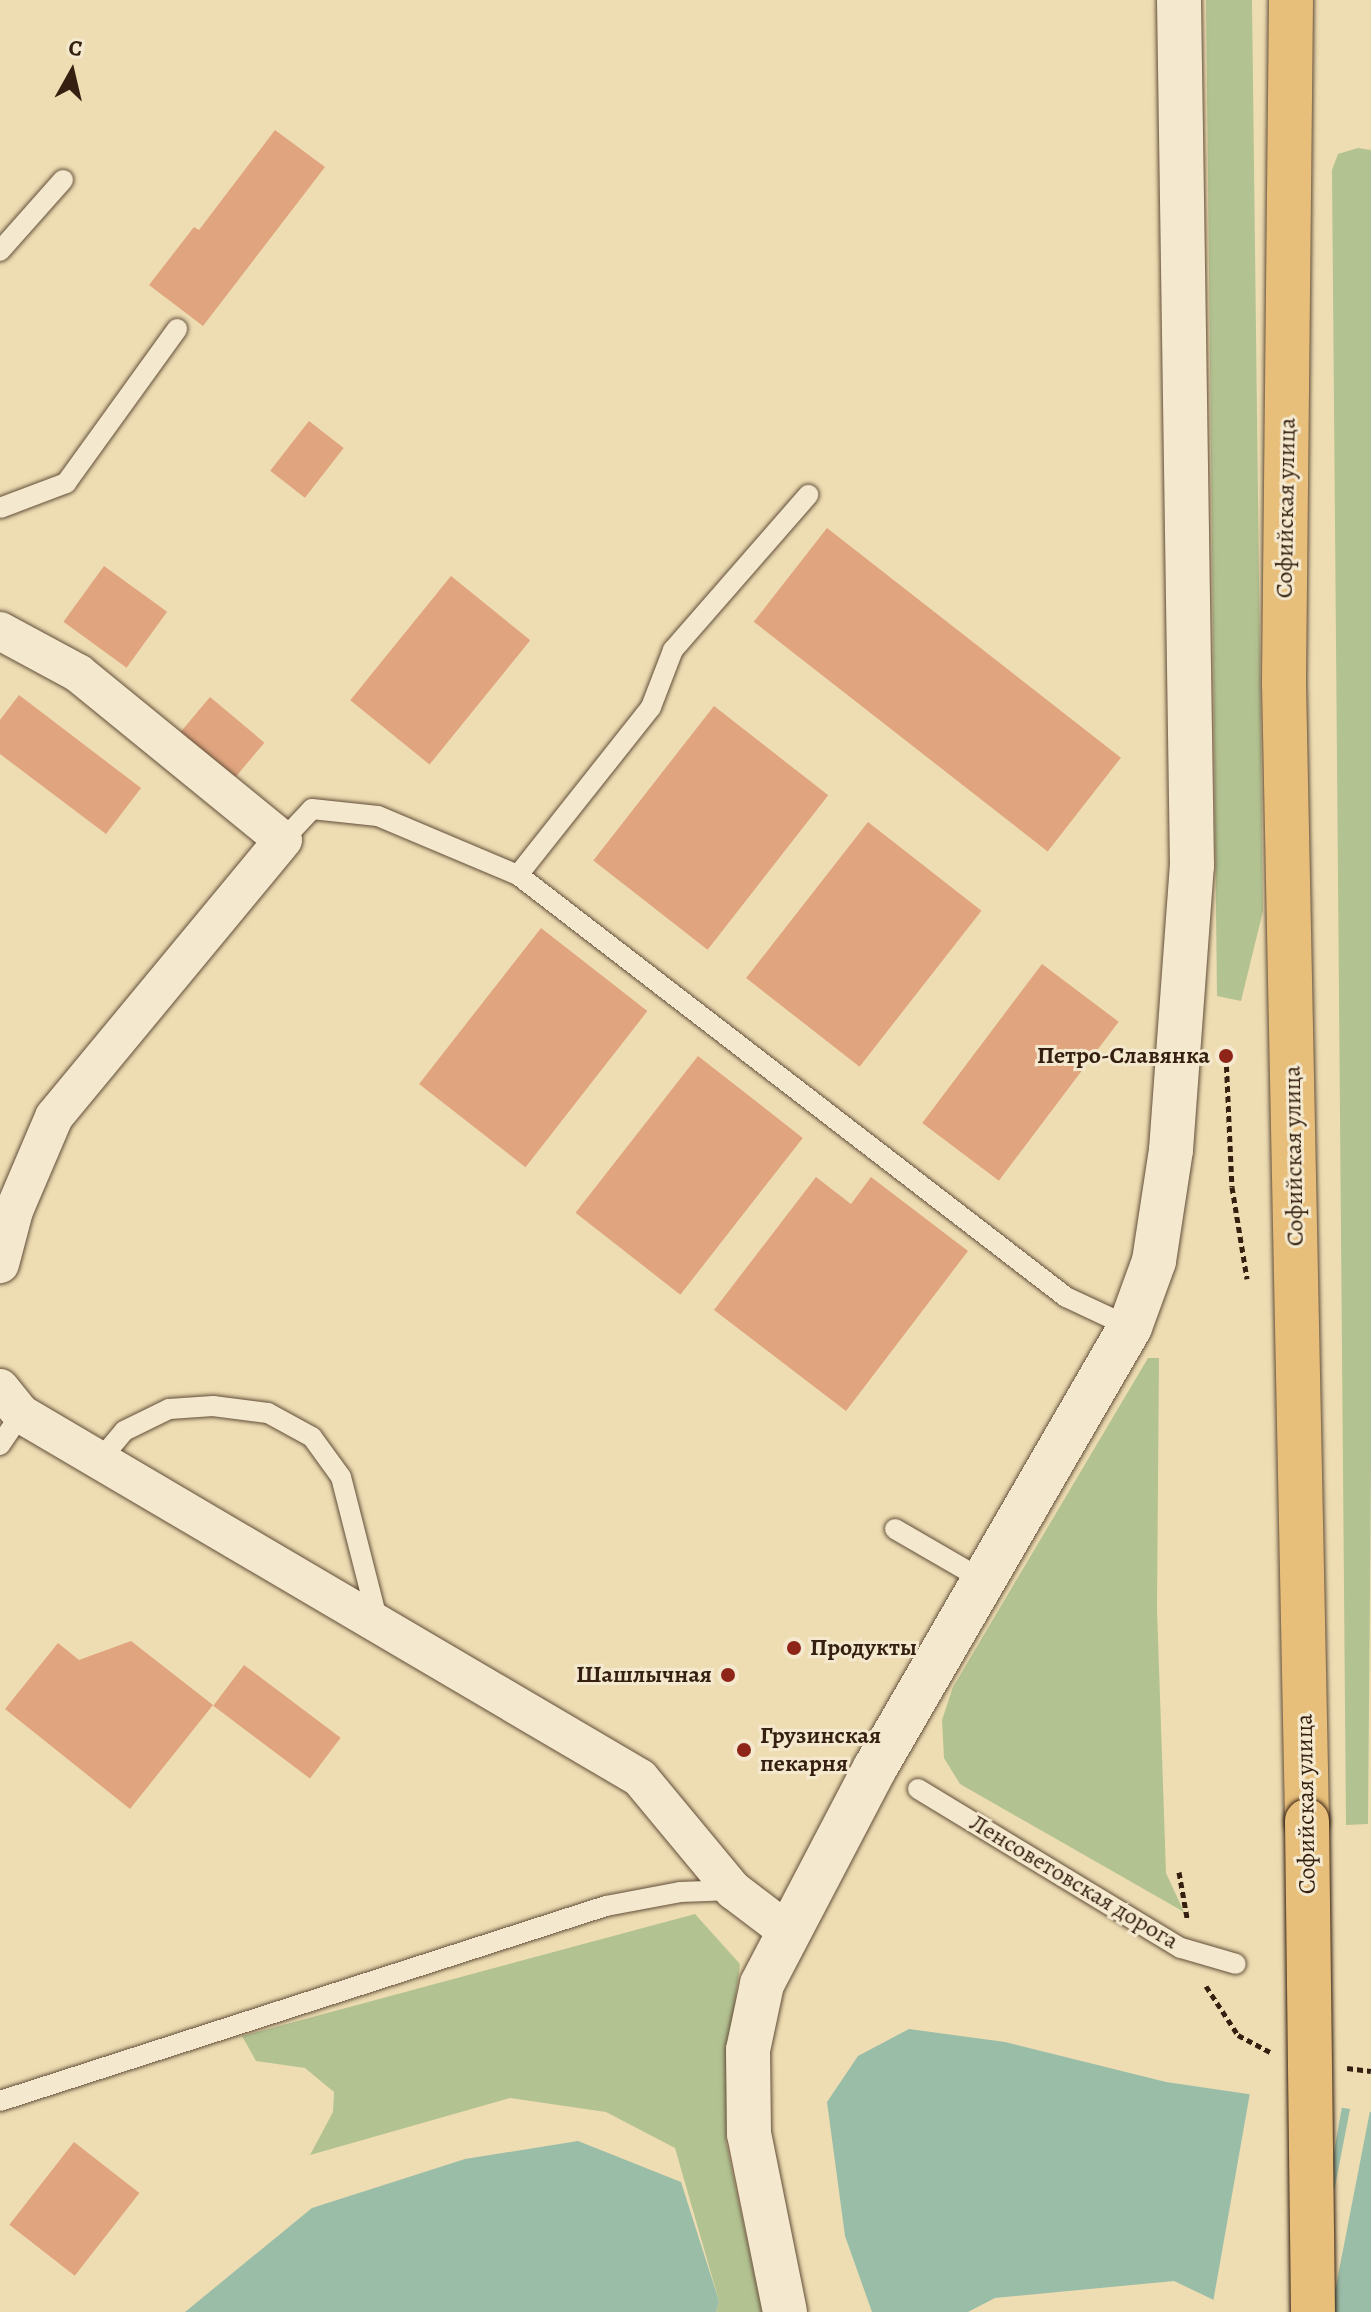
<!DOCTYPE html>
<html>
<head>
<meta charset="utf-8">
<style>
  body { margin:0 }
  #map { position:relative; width:1371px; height:2312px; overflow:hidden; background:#eeddb3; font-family:Alegreya,serif }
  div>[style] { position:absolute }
  .green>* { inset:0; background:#b3c291 }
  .water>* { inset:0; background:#9abda8 }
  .pier>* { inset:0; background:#eeddb3; transform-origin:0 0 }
  .building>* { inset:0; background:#e0a47f; transform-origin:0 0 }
  .path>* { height:5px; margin-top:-2.5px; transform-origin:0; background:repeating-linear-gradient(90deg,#341f10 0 6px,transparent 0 10px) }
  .roads { filter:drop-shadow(0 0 2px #624e39) drop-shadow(0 0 2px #624e39) }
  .service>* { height:20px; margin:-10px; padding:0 10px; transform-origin:10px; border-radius:10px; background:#f4e9ce }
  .minor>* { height:38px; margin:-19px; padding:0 19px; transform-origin:19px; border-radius:19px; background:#f4e9ce }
  .tertiary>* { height:44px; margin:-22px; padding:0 22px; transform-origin:22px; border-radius:22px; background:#f4e9ce }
  .primary>* { height:44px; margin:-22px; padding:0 22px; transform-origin:22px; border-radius:22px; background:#e7be7a }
  .bridges { filter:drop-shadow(0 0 2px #341f10) drop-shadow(0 0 2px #341f10) }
  .primary-bridge>* { height:44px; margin:-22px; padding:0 22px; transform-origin:22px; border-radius:22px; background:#e7be7a }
  .dots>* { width:22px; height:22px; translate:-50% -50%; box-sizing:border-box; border:4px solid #f4e9ce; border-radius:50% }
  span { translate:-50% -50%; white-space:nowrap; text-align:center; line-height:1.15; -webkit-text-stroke:6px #f4e9ce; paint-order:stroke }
  .street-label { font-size:24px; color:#341f10 }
  .poi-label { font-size:24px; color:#341f10; font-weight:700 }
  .right { translate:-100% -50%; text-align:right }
  .left { translate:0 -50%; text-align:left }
  .north { position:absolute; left:32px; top:32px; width:80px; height:80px; -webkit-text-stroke:6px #f4e9ce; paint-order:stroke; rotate:8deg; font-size:22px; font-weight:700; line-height:32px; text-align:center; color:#341f10 }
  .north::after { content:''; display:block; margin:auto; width:28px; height:36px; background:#341f10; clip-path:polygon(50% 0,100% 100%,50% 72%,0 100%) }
</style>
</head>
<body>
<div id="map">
  <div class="green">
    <div style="clip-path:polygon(1206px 0,1252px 0,1263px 911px,1241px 1001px,1217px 996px)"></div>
    <div style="clip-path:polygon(1358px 148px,1371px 150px,1371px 1468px,1368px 1824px,1346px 1825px,1332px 170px,1338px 154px)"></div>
    <div style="clip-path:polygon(1148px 1358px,1159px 1358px,1157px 1609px,1166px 1873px,1184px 1912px,960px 1784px,944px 1758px,942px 1720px,953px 1687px)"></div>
    <div style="clip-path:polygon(695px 1914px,740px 1964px,728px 2055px,726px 2141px,762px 2312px,716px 2312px,719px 2301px,675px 2148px,606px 2112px,510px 2098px,310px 2155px,333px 2112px,334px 2092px,305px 2068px,256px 2061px,242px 2036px)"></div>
  </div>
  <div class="water">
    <div style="clip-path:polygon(909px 2029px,1005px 2042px,1166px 2082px,1371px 2112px,1371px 2312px,1239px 2312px,1174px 2281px,995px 2298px,968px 2312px,872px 2312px,845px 2236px,827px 2102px,858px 2056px)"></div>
    <div style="clip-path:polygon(578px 2141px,681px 2182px,719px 2301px,716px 2312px,185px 2312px,312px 2208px,465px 2159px)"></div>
  </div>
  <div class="pier">
    <div style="left:1251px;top:2087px;width:93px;height:225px;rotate:10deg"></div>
    <div style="left:1351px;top:2104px;width:20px;height:208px;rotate:11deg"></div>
  </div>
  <div class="building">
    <div style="clip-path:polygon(275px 130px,325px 167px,203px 326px,149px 285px,194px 227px,199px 230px)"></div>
    <div style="left:309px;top:421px;width:44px;height:63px;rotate:38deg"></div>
    <div style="left:827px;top:528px;width:373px;height:119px;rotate:38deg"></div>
    <div style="left:104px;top:566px;width:78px;height:69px;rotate:36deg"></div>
    <div style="left:451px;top:576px;width:102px;height:160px;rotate:39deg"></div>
    <div style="clip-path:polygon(19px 695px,141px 788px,106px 834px,0 754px,0 720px)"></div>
    <div style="left:210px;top:697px;width:71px;height:50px;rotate:40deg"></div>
    <div style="left:714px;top:706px;width:145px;height:196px;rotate:38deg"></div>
    <div style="left:868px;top:822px;width:144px;height:198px;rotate:38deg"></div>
    <div style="left:541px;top:928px;width:135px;height:198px;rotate:38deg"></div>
    <div style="left:1042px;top:964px;width:96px;height:199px;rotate:37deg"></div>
    <div style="left:698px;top:1056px;width:133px;height:199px;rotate:38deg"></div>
    <div style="clip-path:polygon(816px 1177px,851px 1204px,871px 1177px,968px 1251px,846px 1411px,714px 1310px)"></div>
    <div style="clip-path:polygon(131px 1641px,213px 1705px,130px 1809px,5px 1709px,58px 1643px,79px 1660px)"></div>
    <div style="left:244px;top:1665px;width:121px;height:51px;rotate:37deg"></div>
    <div style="left:74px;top:2142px;width:83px;height:105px;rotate:38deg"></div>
  </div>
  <div class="path">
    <div style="left:1226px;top:1056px;width:131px;rotate:87.4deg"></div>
    <div style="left:1232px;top:1187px;width:93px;rotate:80.7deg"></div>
    <div style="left:1179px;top:1872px;width:47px;rotate:80.1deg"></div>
    <div style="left:1206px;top:1986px;width:59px;rotate:56.9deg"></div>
    <div style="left:1238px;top:2035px;width:38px;rotate:28deg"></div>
    <div style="left:1347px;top:2068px;width:24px;rotate:7deg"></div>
  </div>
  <div class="roads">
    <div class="service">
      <div style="left:0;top:251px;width:95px;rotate:-48.4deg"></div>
      <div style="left:0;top:508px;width:71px;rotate:-20.7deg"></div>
      <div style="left:66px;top:483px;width:190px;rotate:-54.2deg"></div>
      <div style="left:283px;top:840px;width:42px;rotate:-46.9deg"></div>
      <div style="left:312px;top:809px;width:66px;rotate:6.1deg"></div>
      <div style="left:378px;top:816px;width:152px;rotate:22.9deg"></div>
      <div style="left:518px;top:875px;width:692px;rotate:37.6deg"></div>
      <div style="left:1066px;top:1297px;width:71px;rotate:25.1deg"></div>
      <div style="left:518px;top:875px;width:214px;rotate:-51.6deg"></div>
      <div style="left:651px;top:707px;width:61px;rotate:-68.9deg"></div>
      <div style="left:673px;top:650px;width:206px;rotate:-48.9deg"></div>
      <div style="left:0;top:1445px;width:37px;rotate:-56deg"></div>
      <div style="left:99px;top:1461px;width:39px;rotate:-50deg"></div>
      <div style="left:124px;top:1431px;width:50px;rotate:-26.1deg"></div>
      <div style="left:169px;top:1409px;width:44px;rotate:-3.9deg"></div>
      <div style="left:213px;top:1406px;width:55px;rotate:7.3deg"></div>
      <div style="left:268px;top:1413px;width:50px;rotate:28.6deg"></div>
      <div style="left:312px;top:1437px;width:49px;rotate:54.1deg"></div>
      <div style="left:341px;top:1477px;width:150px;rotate:75.7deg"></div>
      <div style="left:895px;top:1529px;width:102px;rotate:30.1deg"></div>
      <div style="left:918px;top:1789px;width:307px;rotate:31.2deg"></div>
      <div style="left:1181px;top:1948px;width:57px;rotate:16.2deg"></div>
      <div style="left:0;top:2101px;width:637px;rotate:-17.84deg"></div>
      <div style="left:606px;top:1906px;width:75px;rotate:-10.7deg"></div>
      <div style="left:680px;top:1892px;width:53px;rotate:-2.2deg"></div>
    </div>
    <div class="minor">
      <div style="left:0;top:631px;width:89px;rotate:28.3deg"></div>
      <div style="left:78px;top:673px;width:264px;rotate:39.2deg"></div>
      <div style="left:283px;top:840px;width:359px;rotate:129.6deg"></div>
      <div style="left:54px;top:1117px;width:102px;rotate:113.1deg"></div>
      <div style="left:14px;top:1211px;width:55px;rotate:104.8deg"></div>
      <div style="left:0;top:1388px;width:33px;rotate:51deg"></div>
      <div style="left:21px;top:1414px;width:718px;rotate:30.46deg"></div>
      <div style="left:640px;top:1778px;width:146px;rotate:50.3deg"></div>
      <div style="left:733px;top:1890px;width:68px;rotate:37.2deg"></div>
    </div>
    <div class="tertiary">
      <div style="left:785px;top:2312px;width:182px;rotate:-101.4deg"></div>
      <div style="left:749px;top:2134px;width:84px;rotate:-90.7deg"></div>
      <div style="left:748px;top:2050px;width:67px;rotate:-78deg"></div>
      <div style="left:762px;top:1984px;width:244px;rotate:-62.4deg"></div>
      <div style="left:875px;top:1768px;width:509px;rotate:-59.96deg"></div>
      <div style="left:1130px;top:1327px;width:70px;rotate:-70deg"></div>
      <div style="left:1154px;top:1261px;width:112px;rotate:-81.3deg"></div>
      <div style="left:1171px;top:1150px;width:285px;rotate:-85.8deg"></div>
      <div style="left:1192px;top:866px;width:866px;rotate:-90.86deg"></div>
    </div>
    <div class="primary">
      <div style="left:1291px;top:0;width:683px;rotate:90.59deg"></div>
      <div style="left:1284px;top:683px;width:1138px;rotate:88.84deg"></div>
    </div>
  </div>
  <div class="bridges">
    <div class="primary-bridge">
      <div style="left:1307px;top:1821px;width:491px;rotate:89.3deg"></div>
    </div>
  </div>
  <div class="dots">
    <div style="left:1226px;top:1056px;background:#8f2418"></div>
    <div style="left:794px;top:1648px;background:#8f2418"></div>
    <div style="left:728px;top:1675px;background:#8f2418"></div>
    <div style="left:744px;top:1750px;background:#8f2418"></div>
  </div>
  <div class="street-label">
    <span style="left:1286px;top:508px;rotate:-89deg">Софийская улица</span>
    <span style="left:1294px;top:1156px;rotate:-91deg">Софийская улица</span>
    <span style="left:1306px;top:1804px;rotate:-91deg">Софийская улица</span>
    <span style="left:1074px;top:1882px;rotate:31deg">Ленсоветовская дорога</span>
  </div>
  <div class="poi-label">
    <span class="right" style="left:1210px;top:1056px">Петро-Славянка</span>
    <span class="left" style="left:810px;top:1648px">Продукты</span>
    <span class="right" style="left:712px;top:1675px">Шашлычная</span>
    <span class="left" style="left:760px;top:1750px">Грузинская<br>пекарня</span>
  </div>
  <div class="north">С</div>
</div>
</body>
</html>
